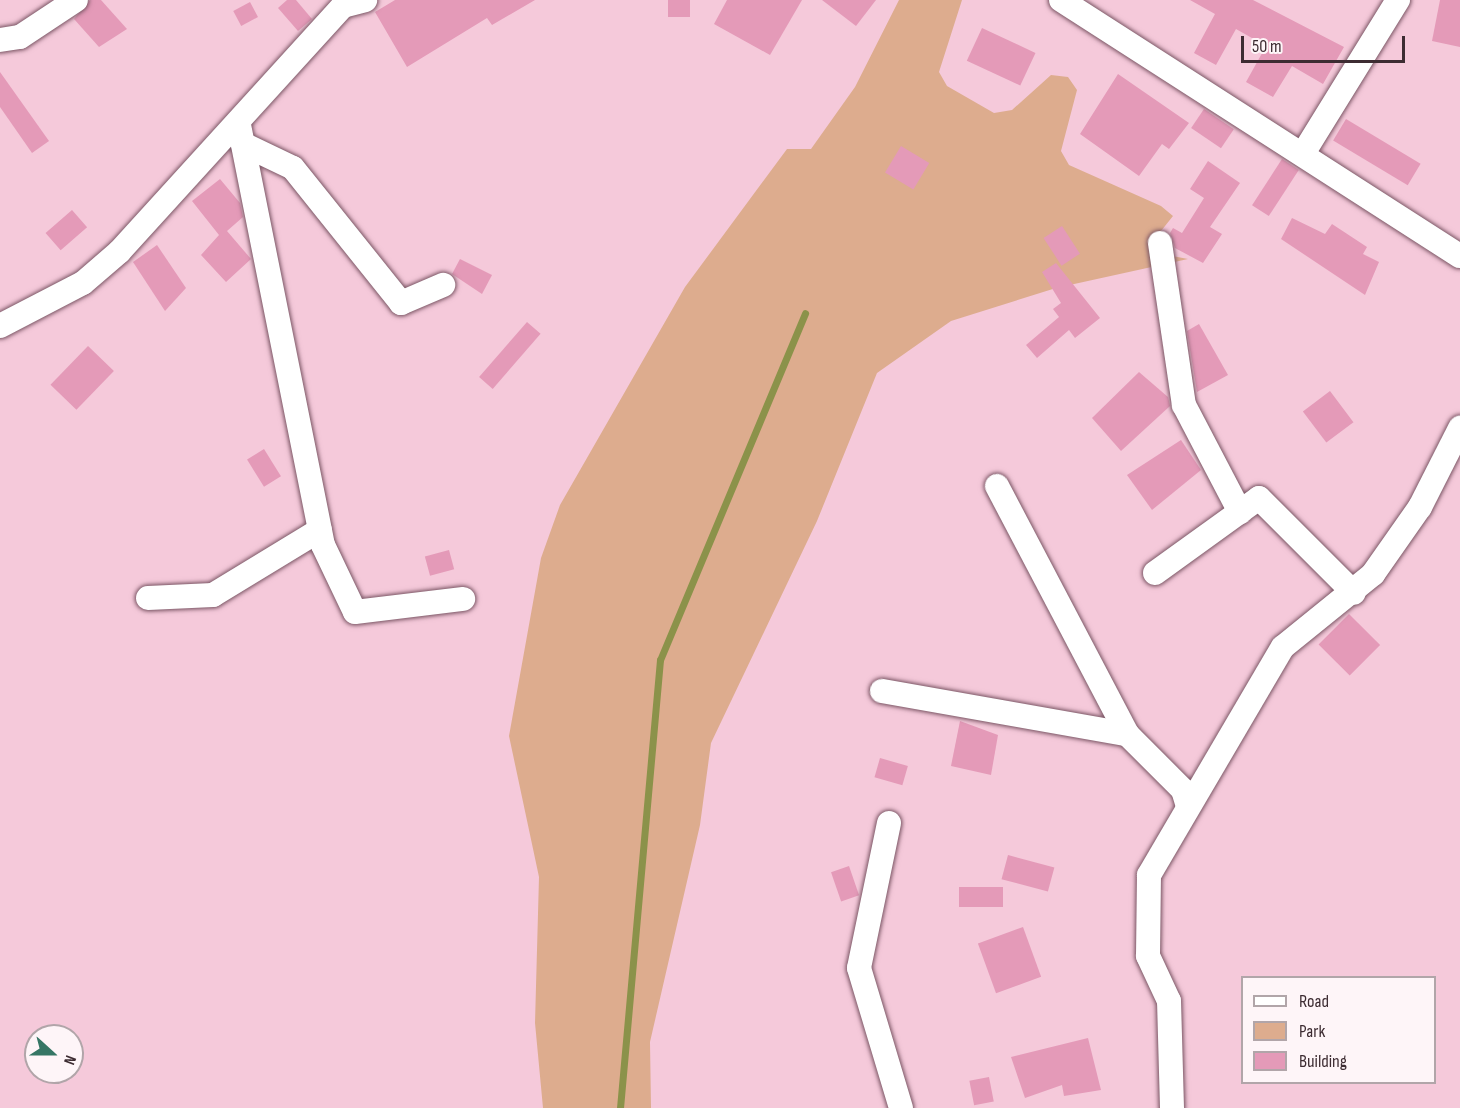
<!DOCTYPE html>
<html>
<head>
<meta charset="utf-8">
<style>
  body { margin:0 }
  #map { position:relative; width:1460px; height:1108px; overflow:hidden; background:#f5c9da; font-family:"Sofia Sans Condensed",sans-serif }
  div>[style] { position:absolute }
  .green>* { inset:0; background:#ddac8e }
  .stream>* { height:7px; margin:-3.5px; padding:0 3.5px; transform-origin:3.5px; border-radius:3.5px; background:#8b924a }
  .building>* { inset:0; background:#e49ab8; transform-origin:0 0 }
  .roads { filter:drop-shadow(0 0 2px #7b5665) drop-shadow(0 0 2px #7b5665) }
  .minor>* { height:24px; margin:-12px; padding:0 12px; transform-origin:12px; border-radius:12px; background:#fff }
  span { translate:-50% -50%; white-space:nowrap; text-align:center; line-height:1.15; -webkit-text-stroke:4.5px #fef5f8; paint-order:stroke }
  .legend { position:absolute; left:1241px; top:976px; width:195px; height:108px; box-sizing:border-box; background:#fef5f8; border:2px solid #b1a5a9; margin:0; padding:8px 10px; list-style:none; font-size:18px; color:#3d2c32 }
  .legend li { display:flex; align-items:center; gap:12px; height:30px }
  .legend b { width:30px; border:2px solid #b1a5a9 }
  .north { position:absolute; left:24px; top:1024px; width:60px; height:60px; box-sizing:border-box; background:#fef5f8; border:2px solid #b1a5a9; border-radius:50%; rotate:111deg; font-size:16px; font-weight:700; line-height:24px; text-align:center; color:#3d2c32 }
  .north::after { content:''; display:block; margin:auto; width:21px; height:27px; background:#367665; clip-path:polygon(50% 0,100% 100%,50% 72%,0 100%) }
  .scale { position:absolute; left:1241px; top:36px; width:164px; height:27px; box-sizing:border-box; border:3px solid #3d2c32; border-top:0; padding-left:8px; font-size:18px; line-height:21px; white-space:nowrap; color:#3d2c32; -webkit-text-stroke:4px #fef5f8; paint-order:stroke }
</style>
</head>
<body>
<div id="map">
  <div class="green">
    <div style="clip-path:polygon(899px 0,962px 0,939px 72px,947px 86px,994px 113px,1012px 110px,1051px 75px,1068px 77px,1077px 90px,1061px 151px,1069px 165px,1161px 206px,1173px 216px,1157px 236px,1162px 254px,1188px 259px,1056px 288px,951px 321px,877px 373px,817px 521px,711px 743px,700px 825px,650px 1042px,651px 1108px,543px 1108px,535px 1023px,539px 877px,509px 736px,541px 558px,560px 505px,685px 287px,787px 149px,811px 149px,855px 87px)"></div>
  </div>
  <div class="stream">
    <div style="left:620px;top:1108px;width:450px;rotate:-84.9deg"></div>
    <div style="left:660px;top:660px;width:376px;rotate:-67.3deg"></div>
  </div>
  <div class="building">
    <div style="clip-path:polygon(90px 0,101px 0,127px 29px,99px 47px,74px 19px)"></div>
    <div style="clip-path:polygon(287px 0,296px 0,312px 19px,298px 31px,278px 8px)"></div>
    <div style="clip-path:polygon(395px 0,535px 0,492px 25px,487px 18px,407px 67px,375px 12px)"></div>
    <div style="left:668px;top:0;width:22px;height:17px"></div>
    <div style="clip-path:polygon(727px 0,802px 0,770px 55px,714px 24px)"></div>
    <div style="clip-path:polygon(822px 0,876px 0,856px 26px)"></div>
    <div style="clip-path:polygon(1190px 0,1253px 0,1344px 47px,1323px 84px,1292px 66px,1273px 97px,1246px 82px,1266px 46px,1236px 29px,1216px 65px,1194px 53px,1215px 14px)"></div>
    <div style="clip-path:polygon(1440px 0,1460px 0,1460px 47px,1432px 41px)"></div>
    <div style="left:250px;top:2px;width:17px;height:19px;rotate:62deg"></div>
    <div style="left:982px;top:28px;width:59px;height:36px;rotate:25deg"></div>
    <div style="clip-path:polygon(0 72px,49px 141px,32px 153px,0 107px)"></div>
    <div style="clip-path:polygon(1118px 74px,1189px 123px,1169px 149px,1162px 144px,1139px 176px,1080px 134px)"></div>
    <div style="left:1204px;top:109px;width:36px;height:23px;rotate:34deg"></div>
    <div style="left:1346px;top:119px;width:87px;height:25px;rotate:31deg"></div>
    <div style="left:901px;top:146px;width:33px;height:31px;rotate:31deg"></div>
    <div style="left:1282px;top:159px;width:20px;height:55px;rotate:33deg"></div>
    <div style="clip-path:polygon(1208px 161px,1240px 183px,1210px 227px,1222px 234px,1203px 263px,1175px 248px,1170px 233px,1173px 228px,1182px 233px,1204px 198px,1190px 189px)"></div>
    <div style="clip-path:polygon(220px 179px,240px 203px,243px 217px,227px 231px,251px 259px,226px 282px,201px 255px,219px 235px,192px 201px)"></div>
    <div style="left:72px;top:210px;width:23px;height:35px;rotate:49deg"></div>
    <div style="clip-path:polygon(1292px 218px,1325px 234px,1332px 224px,1367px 247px,1363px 254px,1379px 262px,1365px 295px,1281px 239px)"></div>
    <div style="left:1062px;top:226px;width:33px;height:22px;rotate:57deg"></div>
    <div style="clip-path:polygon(157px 245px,186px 288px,165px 311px,133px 262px)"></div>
    <div style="clip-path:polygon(460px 259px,492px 275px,482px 294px,452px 274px)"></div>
    <div style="clip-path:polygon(1056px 263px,1100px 318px,1075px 338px,1069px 330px,1037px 358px,1026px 345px,1059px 317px,1053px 309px,1061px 303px,1042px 272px)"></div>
    <div style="left:527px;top:322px;width:18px;height:73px;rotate:41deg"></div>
    <div style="clip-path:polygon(1199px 324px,1228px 375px,1197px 392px,1187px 331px)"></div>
    <div style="left:88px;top:346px;width:36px;height:54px;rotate:44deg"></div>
    <div style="clip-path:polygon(1139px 372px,1168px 397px,1170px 406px,1121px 451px,1092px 418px)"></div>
    <div style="left:1330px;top:391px;width:39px;height:34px;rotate:53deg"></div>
    <div style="clip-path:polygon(1181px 440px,1201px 470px,1152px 510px,1127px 475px)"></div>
    <div style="left:264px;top:449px;width:32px;height:20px;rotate:58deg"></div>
    <div style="left:449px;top:550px;width:20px;height:25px;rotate:75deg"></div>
    <div style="left:1349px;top:614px;width:44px;height:43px;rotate:45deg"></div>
    <div style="clip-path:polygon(960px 721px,998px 735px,991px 775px,951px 766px)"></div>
    <div style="left:880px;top:758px;width:29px;height:20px;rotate:16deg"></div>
    <div style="left:1008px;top:855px;width:48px;height:25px;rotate:15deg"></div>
    <div style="left:849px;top:866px;width:31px;height:19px;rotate:71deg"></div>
    <div style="left:959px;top:887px;width:44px;height:20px"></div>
    <div style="left:1023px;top:927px;width:53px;height:48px;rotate:70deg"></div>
    <div style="clip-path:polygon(1088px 1038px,1101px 1090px,1064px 1096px,1062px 1085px,1025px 1098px,1011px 1057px)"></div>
    <div style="left:989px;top:1077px;width:25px;height:20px;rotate:79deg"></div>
  </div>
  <div class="roads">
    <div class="minor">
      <div style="left:1061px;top:0;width:474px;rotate:32.7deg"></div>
      <div style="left:0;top:40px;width:20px;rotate:-9deg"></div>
      <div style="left:20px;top:37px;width:67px;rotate:-33.5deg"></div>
      <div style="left:239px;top:125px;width:428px;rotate:78.7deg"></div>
      <div style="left:323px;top:545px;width:74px;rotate:64.5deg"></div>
      <div style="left:355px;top:612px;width:109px;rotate:-6.9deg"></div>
      <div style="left:243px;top:144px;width:55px;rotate:25.6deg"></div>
      <div style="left:293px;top:168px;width:173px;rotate:51.3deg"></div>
      <div style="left:401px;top:303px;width:46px;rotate:-23.2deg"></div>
      <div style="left:1304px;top:152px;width:179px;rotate:-58.3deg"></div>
      <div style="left:1160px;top:243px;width:164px;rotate:81.6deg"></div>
      <div style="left:1184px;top:405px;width:121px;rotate:62.4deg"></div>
      <div style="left:0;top:326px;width:93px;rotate:-27.4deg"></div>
      <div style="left:83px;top:283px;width:48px;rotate:-40.7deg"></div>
      <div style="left:119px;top:252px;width:333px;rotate:-47.7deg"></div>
      <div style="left:343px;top:6px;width:23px;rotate:-15deg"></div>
      <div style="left:997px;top:486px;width:280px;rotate:62.3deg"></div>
      <div style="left:1127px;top:734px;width:79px;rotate:45deg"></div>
      <div style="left:1183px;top:790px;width:14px;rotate:73deg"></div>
      <div style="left:1155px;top:573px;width:128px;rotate:-35.8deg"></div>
      <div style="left:1259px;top:498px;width:134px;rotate:45deg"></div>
      <div style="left:148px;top:598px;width:65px;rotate:-2.6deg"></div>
      <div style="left:213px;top:595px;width:125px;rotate:-31.3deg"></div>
      <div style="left:882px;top:691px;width:249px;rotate:10deg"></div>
      <div style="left:889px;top:823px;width:148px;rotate:101.7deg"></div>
      <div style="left:859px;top:968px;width:146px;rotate:73.3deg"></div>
      <div style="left:1172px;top:1108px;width:107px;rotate:-91.6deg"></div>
      <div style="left:1169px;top:1001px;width:50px;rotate:-115deg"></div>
      <div style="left:1148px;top:956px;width:81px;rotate:-89.3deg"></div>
      <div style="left:1149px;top:875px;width:264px;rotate:-59.6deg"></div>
      <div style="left:1283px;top:647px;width:116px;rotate:-39deg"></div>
      <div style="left:1373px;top:574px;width:82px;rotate:-55deg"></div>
      <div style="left:1420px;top:507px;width:89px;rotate:-63.1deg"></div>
    </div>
  </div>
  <ul class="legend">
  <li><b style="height:8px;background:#fff"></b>Road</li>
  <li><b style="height:16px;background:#ddac8e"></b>Park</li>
  <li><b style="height:16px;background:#e49ab8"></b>Building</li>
  </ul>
  <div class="north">N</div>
  <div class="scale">50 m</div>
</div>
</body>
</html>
